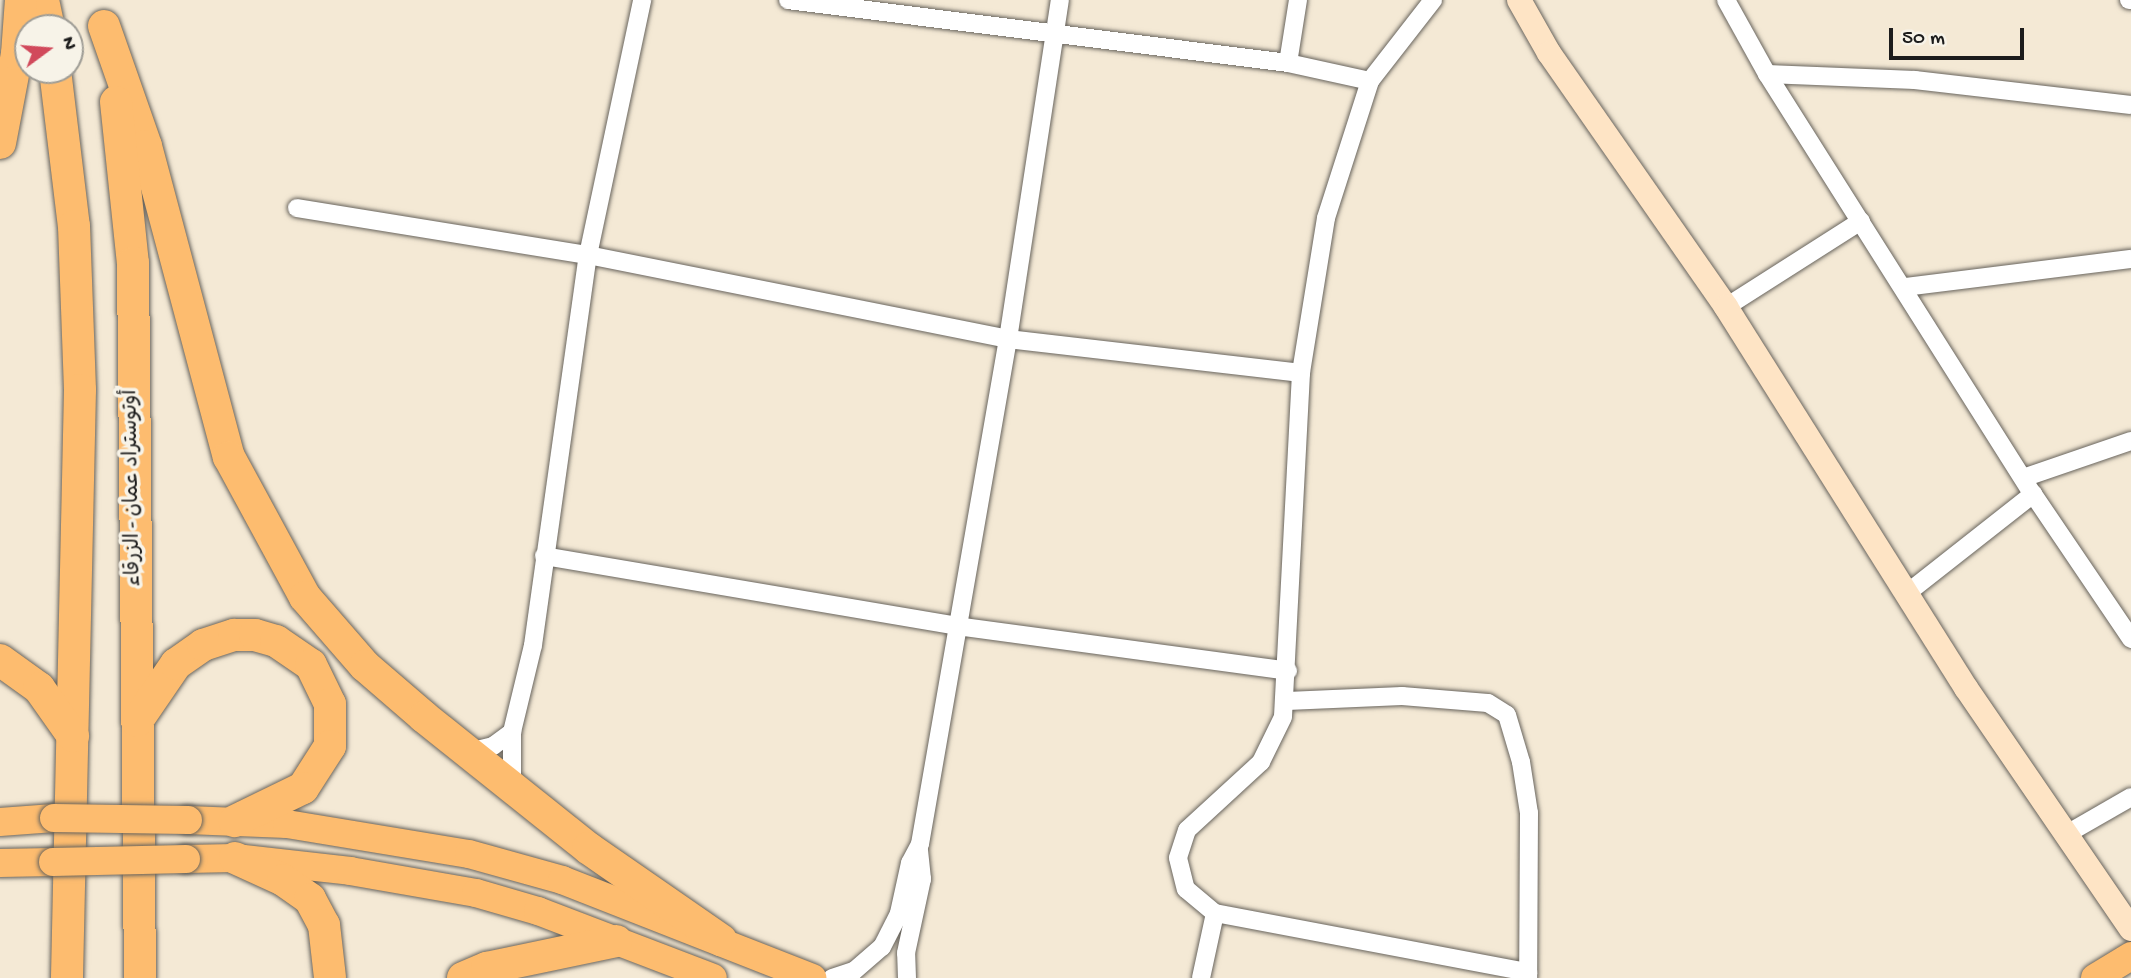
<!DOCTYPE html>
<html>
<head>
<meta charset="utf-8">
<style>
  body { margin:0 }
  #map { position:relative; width:2131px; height:978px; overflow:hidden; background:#f4e9d5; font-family:"Gochi Hand","Playpen Sans Arabic",sans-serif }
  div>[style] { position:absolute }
  .roads { filter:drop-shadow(0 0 2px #68645d) drop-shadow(0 0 2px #68645d) }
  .street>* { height:18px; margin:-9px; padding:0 9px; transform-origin:9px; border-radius:9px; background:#fff }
  .secondary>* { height:24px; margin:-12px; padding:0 12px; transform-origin:12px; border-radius:12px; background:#fee4c5 }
  .primary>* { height:28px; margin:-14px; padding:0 14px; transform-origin:14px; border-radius:14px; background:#fdbc6f }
  .highway>* { height:32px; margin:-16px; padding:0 16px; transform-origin:16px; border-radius:16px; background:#fdbc6f }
  .bridges { filter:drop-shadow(0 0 2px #68645d) drop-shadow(0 0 2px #68645d) }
  .primary-bridge>* { height:28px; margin:-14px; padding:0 14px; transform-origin:14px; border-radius:14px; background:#fdbc6f }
  span { translate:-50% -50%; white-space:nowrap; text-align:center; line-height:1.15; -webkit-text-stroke:7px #f7f3e8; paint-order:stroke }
  .street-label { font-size:21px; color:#1c1c1c }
  .north { position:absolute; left:14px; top:14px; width:70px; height:70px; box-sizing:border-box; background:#f7f3e8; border:2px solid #9f9d96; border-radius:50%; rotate:74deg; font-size:19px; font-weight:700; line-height:28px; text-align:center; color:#1c1c1c }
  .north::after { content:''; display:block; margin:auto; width:24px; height:32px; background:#d1495b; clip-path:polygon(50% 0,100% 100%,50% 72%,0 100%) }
  .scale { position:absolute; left:1889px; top:28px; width:135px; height:32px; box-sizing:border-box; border:4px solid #1c1c1c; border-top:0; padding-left:9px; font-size:21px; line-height:24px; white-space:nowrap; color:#1c1c1c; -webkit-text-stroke:5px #f7f3e8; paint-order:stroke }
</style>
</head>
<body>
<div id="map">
  <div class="roads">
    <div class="street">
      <div style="left:788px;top:0;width:504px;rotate:7.18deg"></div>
      <div style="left:1288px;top:63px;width:84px;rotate:12.4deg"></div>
      <div style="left:1433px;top:0;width:103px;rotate:127.9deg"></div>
      <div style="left:1370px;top:81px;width:144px;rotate:107.8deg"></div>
      <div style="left:1326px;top:218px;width:157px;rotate:99.2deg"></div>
      <div style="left:1301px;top:373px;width:344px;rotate:93deg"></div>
      <div style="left:1283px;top:717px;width:50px;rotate:116.1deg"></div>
      <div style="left:1261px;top:762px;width:100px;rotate:137.4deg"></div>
      <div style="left:1187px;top:830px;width:29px;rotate:108deg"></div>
      <div style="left:1178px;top:858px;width:32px;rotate:76deg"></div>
      <div style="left:1186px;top:889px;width:38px;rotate:40deg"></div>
      <div style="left:1215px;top:913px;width:319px;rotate:10.7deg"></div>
      <div style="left:1726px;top:0;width:85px;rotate:61deg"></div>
      <div style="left:1767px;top:74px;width:497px;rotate:57.7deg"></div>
      <div style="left:2033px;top:494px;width:175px;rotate:55.9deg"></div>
      <div style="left:2129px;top:0;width:2px"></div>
      <div style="left:1288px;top:63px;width:64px;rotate:-81deg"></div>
      <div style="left:1767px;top:74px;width:148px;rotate:2.3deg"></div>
      <div style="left:1915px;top:80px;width:217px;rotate:6.6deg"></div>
      <div style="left:297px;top:208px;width:295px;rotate:9.2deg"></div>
      <div style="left:588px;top:255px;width:428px;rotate:11.3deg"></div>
      <div style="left:1008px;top:339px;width:295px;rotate:6.6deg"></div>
      <div style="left:1905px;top:287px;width:228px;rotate:-7.1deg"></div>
      <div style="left:1726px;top:307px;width:160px;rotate:-32.5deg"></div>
      <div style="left:2023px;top:478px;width:114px;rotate:-18.9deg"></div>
      <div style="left:544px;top:556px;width:419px;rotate:9.6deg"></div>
      <div style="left:957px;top:626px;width:334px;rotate:7.7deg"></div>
      <div style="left:1906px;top:594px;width:162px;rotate:-38.2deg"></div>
      <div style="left:1287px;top:701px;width:115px;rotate:-2.5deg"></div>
      <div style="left:1402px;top:696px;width:86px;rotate:4.7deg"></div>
      <div style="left:1488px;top:703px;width:22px;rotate:32deg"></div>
      <div style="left:1507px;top:715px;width:49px;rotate:73.4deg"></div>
      <div style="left:1521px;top:762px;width:52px;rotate:81.1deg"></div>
      <div style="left:1529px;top:813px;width:165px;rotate:90.3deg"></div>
      <div style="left:469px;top:752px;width:25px;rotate:-14deg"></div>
      <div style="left:493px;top:746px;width:24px;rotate:-36deg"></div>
      <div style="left:512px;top:786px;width:54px;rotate:-90deg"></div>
      <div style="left:512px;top:732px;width:89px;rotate:-76.4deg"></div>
      <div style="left:533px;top:645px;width:394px;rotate:-82deg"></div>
      <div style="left:588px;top:255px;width:261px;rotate:-78deg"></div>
      <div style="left:2065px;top:835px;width:76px;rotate:-29.9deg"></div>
      <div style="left:832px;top:978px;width:23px;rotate:-18deg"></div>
      <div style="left:854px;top:971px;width:37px;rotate:-41deg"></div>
      <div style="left:882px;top:947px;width:38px;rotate:-63deg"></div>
      <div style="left:899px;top:913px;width:51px;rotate:-77.6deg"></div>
      <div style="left:910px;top:863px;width:21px;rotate:-62deg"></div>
      <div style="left:920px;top:844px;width:513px;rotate:-80.12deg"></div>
      <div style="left:1008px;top:339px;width:343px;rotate:-81.3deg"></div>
      <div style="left:907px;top:978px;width:25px;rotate:-92deg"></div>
      <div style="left:906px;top:953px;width:76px;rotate:-77.8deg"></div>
      <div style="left:922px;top:879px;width:31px;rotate:-96deg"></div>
      <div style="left:1201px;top:978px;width:66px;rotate:-77.8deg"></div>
    </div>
    <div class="secondary">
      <div style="left:1519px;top:0;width:61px;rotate:60.5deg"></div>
      <div style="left:1549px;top:53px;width:310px;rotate:55.1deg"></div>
      <div style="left:1726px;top:307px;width:450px;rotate:57.8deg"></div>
      <div style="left:1966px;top:688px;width:292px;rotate:55.6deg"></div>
    </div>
    <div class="primary">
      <div style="left:188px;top:820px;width:99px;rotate:2.3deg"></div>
      <div style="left:287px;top:824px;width:184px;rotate:9.4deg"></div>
      <div style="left:469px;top:854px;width:97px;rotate:15.6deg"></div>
      <div style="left:562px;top:880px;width:269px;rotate:21.4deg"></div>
      <div style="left:0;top:822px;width:54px;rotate:-4.2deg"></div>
      <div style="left:186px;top:859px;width:49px;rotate:-1.2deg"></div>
      <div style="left:235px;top:858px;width:116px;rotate:6.4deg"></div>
      <div style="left:350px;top:871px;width:128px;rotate:9.9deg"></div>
      <div style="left:476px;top:893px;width:65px;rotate:16.2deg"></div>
      <div style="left:538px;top:911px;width:187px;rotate:20.9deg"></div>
      <div style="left:0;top:863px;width:53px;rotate:-1.1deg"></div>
      <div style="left:2095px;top:978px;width:42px;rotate:-31.4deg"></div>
    </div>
    <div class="highway">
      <div style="left:43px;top:0;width:29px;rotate:78deg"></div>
      <div style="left:104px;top:26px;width:127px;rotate:70.7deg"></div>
      <div style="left:146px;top:146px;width:322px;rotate:75.1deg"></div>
      <div style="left:229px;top:457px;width:159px;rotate:61.5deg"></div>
      <div style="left:305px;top:597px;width:91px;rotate:49deg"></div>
      <div style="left:365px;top:666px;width:78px;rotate:40.8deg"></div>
      <div style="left:424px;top:717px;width:210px;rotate:38.6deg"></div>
      <div style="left:588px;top:848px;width:162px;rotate:34.7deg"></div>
      <div style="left:55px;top:70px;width:157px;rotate:83.1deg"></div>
      <div style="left:74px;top:226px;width:164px;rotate:87.9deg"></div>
      <div style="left:80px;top:390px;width:588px;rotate:91.27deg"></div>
      <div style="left:116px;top:102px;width:162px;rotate:84deg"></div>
      <div style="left:133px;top:263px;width:715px;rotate:89.44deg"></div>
      <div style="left:0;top:143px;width:91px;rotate:-79.2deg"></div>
      <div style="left:17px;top:54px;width:54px;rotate:-85.8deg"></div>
      <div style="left:0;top:660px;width:48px;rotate:35.7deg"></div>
      <div style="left:39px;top:688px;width:59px;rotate:54.7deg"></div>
      <div style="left:137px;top:721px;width:69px;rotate:-55.6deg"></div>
      <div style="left:176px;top:664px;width:33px;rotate:-35deg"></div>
      <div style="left:203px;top:645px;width:33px;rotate:-18deg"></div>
      <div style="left:234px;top:635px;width:21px"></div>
      <div style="left:255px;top:635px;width:22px;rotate:16deg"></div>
      <div style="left:276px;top:641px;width:42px;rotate:34.4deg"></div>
      <div style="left:311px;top:665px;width:43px;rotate:64deg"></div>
      <div style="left:330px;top:704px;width:42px;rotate:90deg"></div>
      <div style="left:330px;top:746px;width:50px;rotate:122.7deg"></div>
      <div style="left:303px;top:788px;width:76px;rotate:154.1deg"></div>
      <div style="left:235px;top:858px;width:53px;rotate:24.6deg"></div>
      <div style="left:283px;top:880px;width:33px;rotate:35deg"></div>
      <div style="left:310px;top:899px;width:30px;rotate:62deg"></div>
      <div style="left:324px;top:925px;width:53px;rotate:83.5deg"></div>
      <div style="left:463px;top:978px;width:26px;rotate:-23deg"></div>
      <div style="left:487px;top:968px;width:132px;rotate:-11.8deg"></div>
    </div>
  </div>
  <div class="bridges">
    <div class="primary-bridge">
      <div style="left:54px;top:818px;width:134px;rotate:0.9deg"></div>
      <div style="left:53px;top:862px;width:133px;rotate:-1.3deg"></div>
    </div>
  </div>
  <div class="street-label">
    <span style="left:134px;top:488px;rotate:-91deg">أوتوستراد عمان - الزرقاء</span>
  </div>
  <div class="north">N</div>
  <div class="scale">50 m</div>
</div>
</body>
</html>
